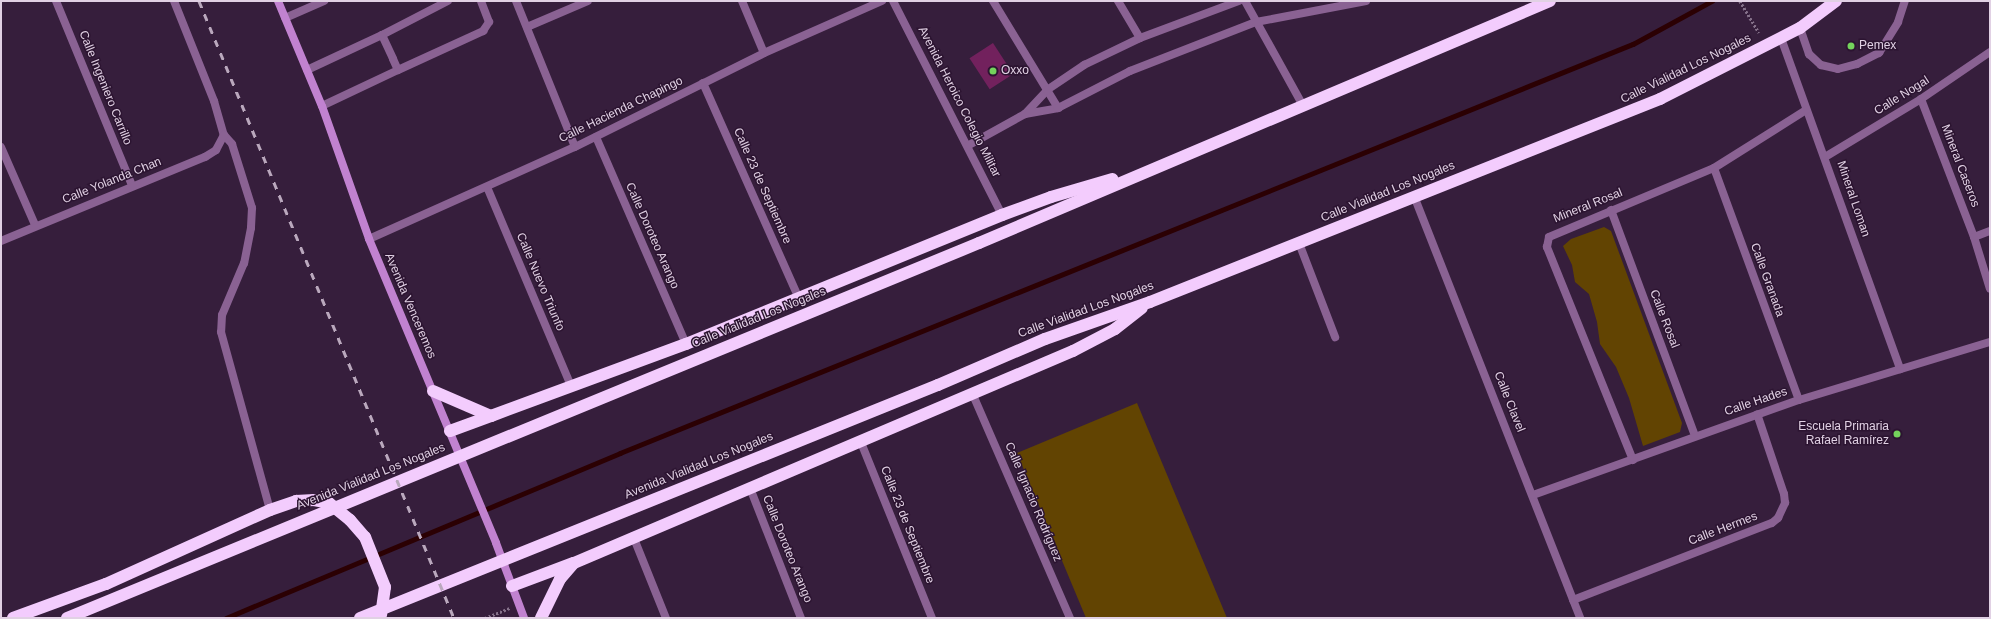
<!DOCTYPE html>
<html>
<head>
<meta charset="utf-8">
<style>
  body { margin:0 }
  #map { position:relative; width:1991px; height:619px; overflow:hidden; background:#361e3c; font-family:Helvetica,sans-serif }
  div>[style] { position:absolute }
  .green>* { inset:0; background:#624402 }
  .stream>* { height:4.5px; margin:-2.25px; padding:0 2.25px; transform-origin:2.25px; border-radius:2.25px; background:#2b0003 }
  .building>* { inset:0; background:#72215d; transform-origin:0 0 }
  .path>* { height:2.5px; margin-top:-1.25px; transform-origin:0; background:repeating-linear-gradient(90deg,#85718a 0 2px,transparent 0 4px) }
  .lane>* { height:8px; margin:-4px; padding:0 4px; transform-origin:4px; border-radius:4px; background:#8a6293 }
  .street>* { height:8px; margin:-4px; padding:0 4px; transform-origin:4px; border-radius:4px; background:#8a6293 }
  .secondary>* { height:8px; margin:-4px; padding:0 4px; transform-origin:4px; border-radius:4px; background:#c182d0 }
  .highway>* { height:12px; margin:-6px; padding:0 6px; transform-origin:6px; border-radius:6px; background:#f3ccfd }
  .rail>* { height:3px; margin-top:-1.5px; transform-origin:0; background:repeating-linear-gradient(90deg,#baa8bd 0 7px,transparent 0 14px) }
  .dots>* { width:11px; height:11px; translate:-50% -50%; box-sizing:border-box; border:2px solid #2c1431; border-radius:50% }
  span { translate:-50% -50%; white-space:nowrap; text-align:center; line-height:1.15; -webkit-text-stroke:3px #2c1431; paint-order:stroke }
  .poi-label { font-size:12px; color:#e1d1e4 }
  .left { translate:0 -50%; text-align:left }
  .right { translate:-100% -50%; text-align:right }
  .street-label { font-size:12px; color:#e1d1e4 }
  .frame { position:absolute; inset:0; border:2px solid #e1d1e4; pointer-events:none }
</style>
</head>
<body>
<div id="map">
  <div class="green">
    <div style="clip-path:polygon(1604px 227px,1611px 231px,1682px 423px,1680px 432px,1643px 446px,1629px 398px,1616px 367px,1600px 344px,1597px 322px,1589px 294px,1575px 282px,1572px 265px,1563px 246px,1571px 239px)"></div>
    <div style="clip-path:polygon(1137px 403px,1227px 618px,1086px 618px,1017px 453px)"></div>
  </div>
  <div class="stream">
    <div style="left:226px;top:618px;width:427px;rotate:-22.7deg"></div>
    <div style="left:620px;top:453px;width:1092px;rotate:-21.99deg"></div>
    <div style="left:1633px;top:44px;width:90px;rotate:-28.6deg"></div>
  </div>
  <div class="building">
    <div style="left:993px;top:43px;width:37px;height:28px;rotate:57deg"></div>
  </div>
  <div class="path">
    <div style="left:1740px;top:1px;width:37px;rotate:59deg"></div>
    <div style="left:485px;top:618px;width:27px;rotate:-22deg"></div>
  </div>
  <div class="lane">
    <div style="left:285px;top:18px;width:43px;rotate:-23.6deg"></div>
    <div style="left:1800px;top:28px;width:28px;rotate:71deg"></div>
    <div style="left:1809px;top:54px;width:16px;rotate:43deg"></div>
    <div style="left:1821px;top:65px;width:17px;rotate:13deg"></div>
    <div style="left:1838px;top:69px;width:20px;rotate:-15deg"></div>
    <div style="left:1857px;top:64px;width:25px;rotate:-27deg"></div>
    <div style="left:1879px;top:53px;width:36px;rotate:-58deg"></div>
    <div style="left:1898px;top:22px;width:22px;rotate:-72deg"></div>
    <div style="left:382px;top:35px;width:74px;rotate:-27.3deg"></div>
    <div style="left:307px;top:70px;width:83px;rotate:-25deg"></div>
    <div style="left:382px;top:35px;width:26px;rotate:65deg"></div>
    <div style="left:393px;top:59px;width:12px;rotate:66deg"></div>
    <div style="left:398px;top:70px;width:84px;rotate:154.7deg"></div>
    <div style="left:398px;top:70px;width:94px;rotate:-24.6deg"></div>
    <div style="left:483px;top:31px;width:11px;rotate:-56deg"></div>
    <div style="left:489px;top:22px;width:22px;rotate:-111deg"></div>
    <div style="left:1299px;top:243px;width:101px;rotate:69deg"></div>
  </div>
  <div class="street">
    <div style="left:56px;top:1px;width:199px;rotate:67.6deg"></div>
    <div style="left:174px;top:1px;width:108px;rotate:68.2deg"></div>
    <div style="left:214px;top:101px;width:35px;rotate:74deg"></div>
    <div style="left:516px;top:1px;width:157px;rotate:68deg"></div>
    <div style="left:742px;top:1px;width:56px;rotate:67.1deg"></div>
    <div style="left:893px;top:1px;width:240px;rotate:63deg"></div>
    <div style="left:993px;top:1px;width:125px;rotate:58.7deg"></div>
    <div style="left:1118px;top:1px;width:43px;rotate:59.3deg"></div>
    <div style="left:1245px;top:1px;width:118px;rotate:61deg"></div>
    <div style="left:527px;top:27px;width:66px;rotate:-23.1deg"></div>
    <div style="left:1781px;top:38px;width:352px;rotate:70.2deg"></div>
    <div style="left:703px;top:83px;width:236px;rotate:66deg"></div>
    <div style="left:1921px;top:99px;width:148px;rotate:69deg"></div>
    <div style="left:1974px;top:237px;width:54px;rotate:72.9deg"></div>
    <div style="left:1025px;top:114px;width:33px;rotate:-47deg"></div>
    <div style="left:1047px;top:90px;width:45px;rotate:-34deg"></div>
    <div style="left:1084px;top:65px;width:62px;rotate:-25.7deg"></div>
    <div style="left:1140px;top:38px;width:106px;rotate:-20.5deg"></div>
    <div style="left:224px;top:135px;width:12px;rotate:48deg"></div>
    <div style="left:232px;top:144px;width:67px;rotate:72.6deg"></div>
    <div style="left:252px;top:208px;width:20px;rotate:93deg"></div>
    <div style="left:251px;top:228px;width:36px;rotate:101deg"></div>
    <div style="left:244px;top:263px;width:56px;rotate:112.9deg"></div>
    <div style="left:222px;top:315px;width:17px;rotate:93deg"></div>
    <div style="left:221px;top:332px;width:185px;rotate:74.6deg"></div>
    <div style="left:596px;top:137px;width:226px;rotate:66.5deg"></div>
    <div style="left:969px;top:145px;width:64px;rotate:-29deg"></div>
    <div style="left:1025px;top:114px;width:34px;rotate:-10deg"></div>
    <div style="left:1058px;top:108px;width:81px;rotate:-27.2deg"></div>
    <div style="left:1130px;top:71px;width:135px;rotate:-21.3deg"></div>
    <div style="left:1256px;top:22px;width:112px;rotate:-10.8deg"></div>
    <div style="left:1px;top:147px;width:85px;rotate:66.4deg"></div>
    <div style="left:1825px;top:157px;width:112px;rotate:-31.1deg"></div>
    <div style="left:1921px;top:99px;width:83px;rotate:-34.3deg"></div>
    <div style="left:1714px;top:168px;width:247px;rotate:69.9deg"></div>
    <div style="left:487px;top:187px;width:216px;rotate:67.1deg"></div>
    <div style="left:1414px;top:196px;width:453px;rotate:68.5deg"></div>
    <div style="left:1611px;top:210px;width:241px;rotate:69.6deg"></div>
    <div style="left:1974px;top:237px;width:17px;rotate:-21deg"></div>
    <div style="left:369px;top:239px;width:226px;rotate:-24.1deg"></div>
    <div style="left:575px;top:147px;width:211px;rotate:-26.4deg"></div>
    <div style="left:764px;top:53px;width:129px;rotate:-23.8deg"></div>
    <div style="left:1px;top:241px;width:221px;rotate:-22.4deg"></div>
    <div style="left:205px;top:157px;width:13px;rotate:-32deg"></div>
    <div style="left:216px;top:150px;width:17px;rotate:-62deg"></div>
    <div style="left:973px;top:395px;width:243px;rotate:66.5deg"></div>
    <div style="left:860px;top:440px;width:192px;rotate:68deg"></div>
    <div style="left:1633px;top:460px;width:230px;rotate:-112deg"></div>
    <div style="left:1547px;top:247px;width:10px;rotate:-79deg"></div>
    <div style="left:1549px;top:237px;width:179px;rotate:-22.7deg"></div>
    <div style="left:1714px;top:168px;width:109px;rotate:-32.2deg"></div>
    <div style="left:750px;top:488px;width:140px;rotate:68.6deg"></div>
    <div style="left:1533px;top:495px;width:282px;rotate:-19.7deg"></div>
    <div style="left:1799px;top:400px;width:200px;rotate:-16.9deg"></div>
    <div style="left:633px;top:536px;width:88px;rotate:68.1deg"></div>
    <div style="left:1573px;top:600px;width:213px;rotate:-21.2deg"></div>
    <div style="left:1772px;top:523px;width:8px;rotate:-40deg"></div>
    <div style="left:1778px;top:518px;width:17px;rotate:-65deg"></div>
    <div style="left:1785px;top:503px;width:9px;rotate:-96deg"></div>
    <div style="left:1784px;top:494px;width:84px;rotate:-108.6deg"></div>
  </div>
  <div class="secondary">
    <div style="left:278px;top:1px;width:114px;rotate:67.3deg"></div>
    <div style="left:322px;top:106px;width:141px;rotate:70.5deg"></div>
    <div style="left:369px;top:239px;width:329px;rotate:67.3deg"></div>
    <div style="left:496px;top:543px;width:80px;rotate:69.5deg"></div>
  </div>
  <div class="highway">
    <div style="left:433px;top:391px;width:63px;rotate:23.3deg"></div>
    <div style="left:491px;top:416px;width:208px;rotate:-20.3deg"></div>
    <div style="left:686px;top:344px;width:341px;rotate:-22.2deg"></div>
    <div style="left:1002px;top:215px;width:52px;rotate:-20.2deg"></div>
    <div style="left:1051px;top:197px;width:64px;rotate:-16.4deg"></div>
    <div style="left:450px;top:431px;width:44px;rotate:-20.1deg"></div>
    <div style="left:512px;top:586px;width:65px;rotate:-20.7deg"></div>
    <div style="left:13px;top:618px;width:99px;rotate:-20.1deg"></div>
    <div style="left:106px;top:584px;width:180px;rotate:-24.3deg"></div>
    <div style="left:270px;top:510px;width:28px;rotate:-19deg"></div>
    <div style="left:296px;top:501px;width:18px;rotate:-3deg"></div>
    <div style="left:314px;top:500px;width:15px;rotate:11deg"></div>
    <div style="left:329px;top:503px;width:27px;rotate:39deg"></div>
    <div style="left:350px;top:520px;width:23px;rotate:49deg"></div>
    <div style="left:365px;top:537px;width:54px;rotate:68.2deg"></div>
    <div style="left:385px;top:587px;width:28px;rotate:98deg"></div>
    <div style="left:67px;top:618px;width:986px;rotate:-22.35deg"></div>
    <div style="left:979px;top:243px;width:620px;rotate:-22.97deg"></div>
    <div style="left:360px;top:618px;width:623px;rotate:-21.96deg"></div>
    <div style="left:938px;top:385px;width:116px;rotate:-23.3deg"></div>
    <div style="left:1045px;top:339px;width:111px;rotate:-19.4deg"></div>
    <div style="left:1150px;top:302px;width:549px;rotate:-21.7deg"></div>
    <div style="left:1660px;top:99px;width:157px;rotate:-26.9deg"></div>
    <div style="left:1800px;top:28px;width:45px;rotate:-36.9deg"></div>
    <div style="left:541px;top:618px;width:43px;rotate:-64deg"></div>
    <div style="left:560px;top:579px;width:21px;rotate:-49deg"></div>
    <div style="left:574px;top:563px;width:542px;rotate:-23.02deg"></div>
    <div style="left:1073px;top:351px;width:47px;rotate:-27.6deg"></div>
    <div style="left:1115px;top:329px;width:34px;rotate:-38deg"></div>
  </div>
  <div class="rail">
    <div style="left:199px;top:1px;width:668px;rotate:67.55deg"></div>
  </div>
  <div class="dots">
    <div style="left:1851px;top:46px;background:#74d25c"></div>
    <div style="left:993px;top:71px;background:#74d25c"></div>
    <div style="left:1897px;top:434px;background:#74d25c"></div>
  </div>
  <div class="poi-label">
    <span class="left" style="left:1859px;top:46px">Pemex</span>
    <span class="left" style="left:1001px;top:71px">Oxxo</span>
    <span class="right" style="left:1889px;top:434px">Escuela Primaria<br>Rafael Ramírez</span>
  </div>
  <div class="street-label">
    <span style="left:1686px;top:69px;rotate:-26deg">Calle Vialidad Los Nogales</span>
    <span style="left:105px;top:88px;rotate:68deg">Calle Ingeniero Carrillo</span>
    <span style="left:1902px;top:96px;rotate:-32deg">Calle Nogal</span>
    <span style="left:959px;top:102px;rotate:63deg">Avenida Heroico Colegio Militar</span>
    <span style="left:621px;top:110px;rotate:-26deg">Calle Hacienda Chapingo</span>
    <span style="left:1960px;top:166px;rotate:69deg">Mineral Caseros</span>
    <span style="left:112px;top:181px;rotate:-22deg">Calle Yolanda Chan</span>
    <span style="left:762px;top:186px;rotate:66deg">Calle 23 de Septiembre</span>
    <span style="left:1388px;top:192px;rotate:-22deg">Calle Vialidad Los Nogales</span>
    <span style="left:1853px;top:199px;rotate:71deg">Mineral Loman</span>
    <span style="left:1588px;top:206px;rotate:-22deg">Mineral Rosal</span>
    <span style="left:652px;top:236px;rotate:66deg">Calle Doroteo Arango</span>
    <span style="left:1767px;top:280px;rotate:70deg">Calle Granada</span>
    <span style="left:540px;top:282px;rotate:67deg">Calle Nuevo Triunfo</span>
    <span style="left:410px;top:306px;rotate:67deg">Avenida Venceremos</span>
    <span style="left:1086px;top:310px;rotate:-20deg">Calle Vialidad Los Nogales</span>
    <span style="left:759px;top:318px;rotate:-22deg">Calle Vialidad Los Nogales</span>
    <span style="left:1664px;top:319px;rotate:69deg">Calle Rosal</span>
    <span style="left:1509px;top:402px;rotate:68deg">Calle Clavel</span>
    <span style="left:1756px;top:402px;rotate:-19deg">Calle Hades</span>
    <span style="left:699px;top:466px;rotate:-22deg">Avenida Vialidad Los Nogales</span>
    <span style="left:371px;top:477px;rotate:-22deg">Avenida Vialidad Los Nogales</span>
    <span style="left:1033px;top:502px;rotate:67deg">Calle Ignacio Rodríguez</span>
    <span style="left:907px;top:525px;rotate:68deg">Calle 23 de Septiembre</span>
    <span style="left:1723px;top:529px;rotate:-21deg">Calle Hermes</span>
    <span style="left:787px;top:549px;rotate:68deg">Calle Doroteo Arango</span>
  </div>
  <div class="frame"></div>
</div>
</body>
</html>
